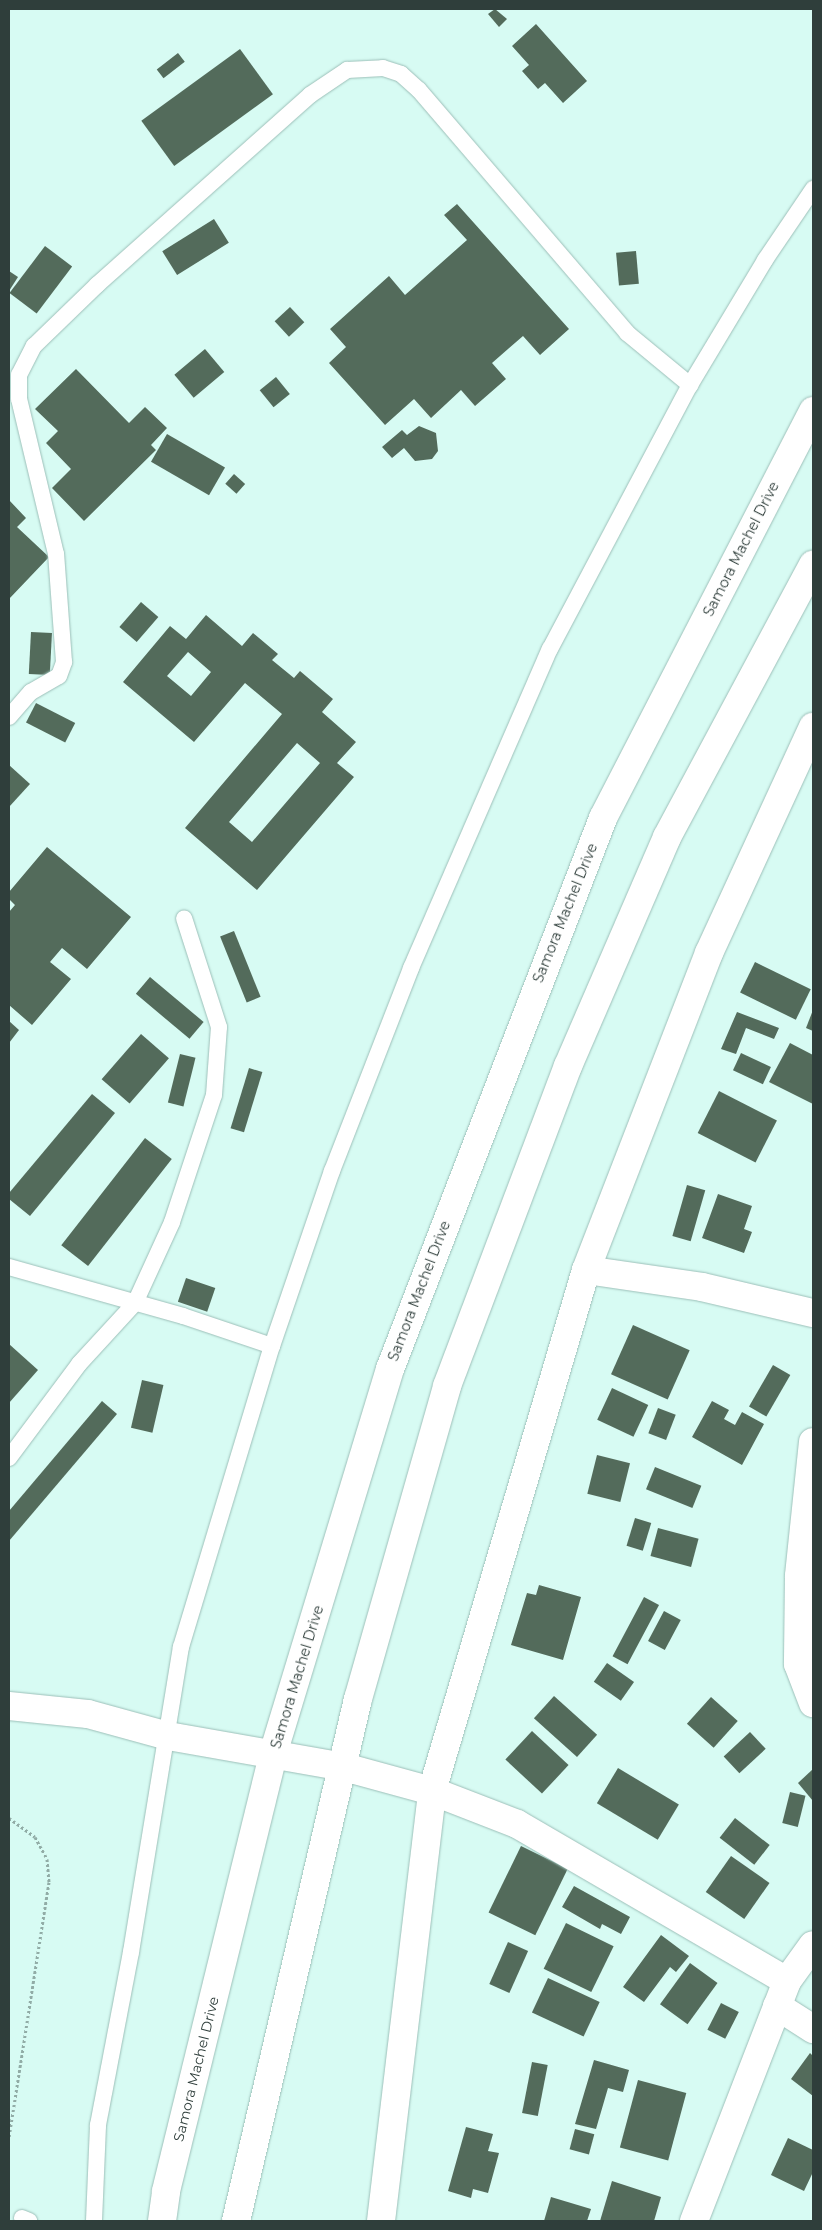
<!DOCTYPE html>
<html>
<head>
<meta charset="utf-8">
<style>
  body { margin:0 }
  #map { position:relative; width:822px; height:2230px; overflow:hidden; background:#d7fbf3; font-family:Montserrat,sans-serif }
  div>[style] { position:absolute }
  .building>* { inset:0; background:#536b5b; transform-origin:0 0 }
  .path>* { height:3px; margin-top:-1.5px; transform-origin:0; background:repeating-linear-gradient(90deg,#91aca6 0 2.5px,transparent 0 5px) }
  .roads { filter:drop-shadow(0 0 1px #9cbfb8) drop-shadow(0 0 1px #9cbfb8) }
  .service>* { height:16px; margin:-8px; padding:0 8px; transform-origin:8px; border-radius:8px; background:#fff }
  .minor>* { height:28px; margin:-14px; padding:0 14px; transform-origin:14px; border-radius:14px; background:#fff }
  .tertiary>* { height:28px; margin:-14px; padding:0 14px; transform-origin:14px; border-radius:14px; background:#fff }
  .secondary>* { height:28px; margin:-14px; padding:0 14px; transform-origin:14px; border-radius:14px; background:#fff }
  span { translate:-50% -50%; white-space:nowrap; text-align:center; line-height:1.15; -webkit-text-stroke:5px #fff; paint-order:stroke }
  .street-label { font-size:14px; color:#2f3e3b }
  .frame { position:absolute; inset:0; border:10px solid #2f3e3b; pointer-events:none }
</style>
</head>
<body>
<div id="map">
  <div class="building">
    <div style="clip-path:polygon(495px 9px,507px 19px,499px 27px,488px 14px)"></div>
    <div style="clip-path:polygon(536px 24px,587px 81px,563px 103px,545px 83px,538px 89px,522px 71px,529px 65px,512px 46px)"></div>
    <div style="left:240px;top:49px;width:56px;height:122px;rotate:54deg"></div>
    <div style="left:178px;top:53px;width:11px;height:27px;rotate:52deg"></div>
    <div style="clip-path:polygon(457px 204px,569px 329px,540px 355px,523px 336px,492px 363px,506px 379px,475px 406px,461px 390px,431px 418px,414px 399px,385px 425px,329px 363px,346px 347px,330px 329px,389px 276px,405px 295px,467px 240px,444px 215px)"></div>
    <div style="left:214px;top:219px;width:28px;height:61px;rotate:58deg"></div>
    <div style="left:45px;top:246px;width:34px;height:59px;rotate:37deg"></div>
    <div style="left:636px;top:251px;width:33px;height:20px;rotate:85deg"></div>
    <div style="clip-path:polygon(9px 271px,18px 277px,9px 291px)"></div>
    <div style="left:290px;top:307px;width:21px;height:21px;rotate:47deg"></div>
    <div style="left:205px;top:349px;width:30px;height:40px;rotate:50deg"></div>
    <div style="clip-path:polygon(76px 369px,129px 423px,145px 407px,167px 428px,151px 445px,156px 450px,84px 521px,52px 488px,71px 469px,46px 443px,58px 431px,35px 409px)"></div>
    <div style="left:276px;top:377px;width:22px;height:21px;rotate:51deg"></div>
    <div style="clip-path:polygon(419px 426px,436px 433px,438px 451px,432px 459px,415px 461px,404px 448px,392px 458px,382px 447px,402px 430px,407px 435px)"></div>
    <div style="left:167px;top:434px;width:67px;height:32px;rotate:30deg"></div>
    <div style="left:234px;top:474px;width:15px;height:13px;rotate:42deg"></div>
    <div style="clip-path:polygon(9px 500px,26px 518px,17px 527px,49px 557px,9px 599px)"></div>
    <div style="left:141px;top:602px;width:23px;height:33px;rotate:41deg"></div>
    <div style="clip-path:polygon(evenodd,206px 615px,242px 646px,253px 633px,278px 654px,272px 660px,294px 678px,300px 671px,333px 699px,322px 712px,356px 742px,337px 763px,354px 777px,257px 890px,185px 828px,282px 714px,245px 683px,194px 742px,123px 682px,170px 626px,186px 639px,206px 615px,188px 652px,211px 672px,191px 696px,167px 676px,188px 652px,206px 615px,297px 743px,320px 763px,252px 842px,229px 822px,297px 743px)"></div>
    <div style="left:31px;top:632px;width:21px;height:42px;rotate:3deg"></div>
    <div style="left:36px;top:703px;width:44px;height:22px;rotate:27deg"></div>
    <div style="clip-path:polygon(9px 765px,30px 784px,9px 807px)"></div>
    <div style="clip-path:polygon(47px 847px,131px 917px,87px 969px,62px 948px,50px 962px,71px 979px,32px 1025px,9px 1005px,9px 912px,15px 905px,9px 899px,9px 892px)"></div>
    <div style="left:234px;top:931px;width:71px;height:15px;rotate:68deg"></div>
    <div style="left:755px;top:962px;width:62px;height:34px;rotate:26deg"></div>
    <div style="left:150px;top:977px;width:70px;height:22px;rotate:40deg"></div>
    <div style="clip-path:polygon(813px 1010px,813px 1031px,806px 1028px)"></div>
    <div style="clip-path:polygon(737px 1012px,779px 1028px,774px 1039px,746px 1028px,736px 1054px,721px 1049px)"></div>
    <div style="clip-path:polygon(9px 1021px,19px 1030px,9px 1043px)"></div>
    <div style="left:141px;top:1034px;width:37px;height:60px;rotate:41deg"></div>
    <div style="clip-path:polygon(790px 1043px,813px 1055px,813px 1104px,769px 1082px)"></div>
    <div style="left:741px;top:1053px;width:33px;height:19px;rotate:25deg"></div>
    <div style="left:180px;top:1054px;width:16px;height:50px;rotate:14deg"></div>
    <div style="left:249px;top:1068px;width:14px;height:63px;rotate:17deg"></div>
    <div style="left:719px;top:1091px;width:65px;height:47px;rotate:27deg"></div>
    <div style="clip-path:polygon(92px 1094px,115px 1113px,30px 1216px,9px 1199px,9px 1193px)"></div>
    <div style="left:145px;top:1138px;width:34px;height:136px;rotate:38deg"></div>
    <div style="left:687px;top:1185px;width:19px;height:53px;rotate:16deg"></div>
    <div style="clip-path:polygon(718px 1194px,752px 1206px,744px 1229px,752px 1232px,744px 1253px,702px 1238px)"></div>
    <div style="left:186px;top:1278px;width:31px;height:25px;rotate:19deg"></div>
    <div style="left:633px;top:1325px;width:62px;height:54px;rotate:24deg"></div>
    <div style="clip-path:polygon(9px 1344px,38px 1370px,9px 1403px)"></div>
    <div style="left:773px;top:1365px;width:20px;height:48px;rotate:30deg"></div>
    <div style="left:142px;top:1380px;width:22px;height:49px;rotate:13deg"></div>
    <div style="left:612px;top:1388px;width:40px;height:35px;rotate:25deg"></div>
    <div style="clip-path:polygon(102px 1401px,117px 1414px,9px 1541px,9px 1511px)"></div>
    <div style="clip-path:polygon(712px 1401px,729px 1410px,724px 1419px,735px 1425px,742px 1412px,764px 1424px,742px 1465px,692px 1437px)"></div>
    <div style="left:658px;top:1408px;width:19px;height:27px;rotate:21deg"></div>
    <div style="left:597px;top:1455px;width:34px;height:40px;rotate:14deg"></div>
    <div style="left:655px;top:1467px;width:50px;height:24px;rotate:22deg"></div>
    <div style="left:635px;top:1518px;width:17px;height:29px;rotate:17deg"></div>
    <div style="left:658px;top:1528px;width:42px;height:29px;rotate:15deg"></div>
    <div style="clip-path:polygon(539px 1585px,581px 1597px,563px 1660px,511px 1645px,527px 1593px,536px 1595px)"></div>
    <div style="left:644px;top:1597px;width:17px;height:67px;rotate:28deg"></div>
    <div style="left:664px;top:1611px;width:19px;height:34px;rotate:28deg"></div>
    <div style="left:607px;top:1663px;width:33px;height:23px;rotate:35deg"></div>
    <div style="left:554px;top:1696px;width:58px;height:30px;rotate:42deg"></div>
    <div style="left:711px;top:1697px;width:36px;height:36px;rotate:42deg"></div>
    <div style="left:532px;top:1731px;width:50px;height:39px;rotate:43deg"></div>
    <div style="left:750px;top:1732px;width:23px;height:36px;rotate:47deg"></div>
    <div style="left:618px;top:1768px;width:71px;height:41px;rotate:31deg"></div>
    <div style="clip-path:polygon(813px 1769px,813px 1801px,798px 1783px)"></div>
    <div style="left:790px;top:1792px;width:16px;height:32px;rotate:14deg"></div>
    <div style="left:735px;top:1818px;width:44px;height:25px;rotate:38deg"></div>
    <div style="left:521px;top:1846px;width:52px;height:74px;rotate:26deg"></div>
    <div style="left:731px;top:1856px;width:47px;height:44px;rotate:35deg"></div>
    <div style="clip-path:polygon(574px 1886px,630px 1917px,621px 1934px,602px 1924px,600px 1929px,562px 1907px)"></div>
    <div style="left:566px;top:1923px;width:53px;height:51px;rotate:26deg"></div>
    <div style="clip-path:polygon(661px 1935px,689px 1956px,676px 1972px,670px 1967px,644px 2002px,623px 1987px)"></div>
    <div style="left:508px;top:1942px;width:22px;height:46px;rotate:24deg"></div>
    <div style="left:690px;top:1963px;width:34px;height:51px;rotate:36deg"></div>
    <div style="left:548px;top:1978px;width:57px;height:38px;rotate:25deg"></div>
    <div style="left:721px;top:2003px;width:20px;height:30px;rotate:27deg"></div>
    <div style="clip-path:polygon(810px 2053px,813px 2056px,813px 2096px,791px 2079px)"></div>
    <div style="clip-path:polygon(594px 2060px,629px 2070px,623px 2092px,608px 2088px,596px 2129px,575px 2124px)"></div>
    <div style="left:532px;top:2062px;width:16px;height:52px;rotate:11deg"></div>
    <div style="left:638px;top:2080px;width:50px;height:70px;rotate:15deg"></div>
    <div style="clip-path:polygon(466px 2127px,493px 2134px,488px 2151px,499px 2153px,488px 2193px,473px 2189px,471px 2198px,448px 2191px)"></div>
    <div style="left:575px;top:2129px;width:20px;height:21px;rotate:15deg"></div>
    <div style="clip-path:polygon(788px 2138px,813px 2150px,813px 2172px,804px 2191px,771px 2175px)"></div>
    <div style="clip-path:polygon(612px 2181px,661px 2197px,654px 2221px,600px 2221px)"></div>
    <div style="clip-path:polygon(551px 2197px,591px 2209px,587px 2221px,544px 2221px)"></div>
  </div>
  <div class="path">
    <div style="left:9px;top:1818px;width:32px;rotate:36deg"></div>
    <div style="left:35px;top:1837px;width:25px;rotate:61deg"></div>
    <div style="left:47px;top:1859px;width:23px;rotate:85deg"></div>
    <div style="left:49px;top:1882px;width:259px;rotate:98.9deg"></div>
  </div>
  <div class="roads">
    <div class="service">
      <div style="left:9px;top:717px;width:33px;rotate:-49deg"></div>
      <div style="left:31px;top:692px;width:32px;rotate:-30deg"></div>
      <div style="left:59px;top:676px;width:15px;rotate:-70deg"></div>
      <div style="left:64px;top:662px;width:108px;rotate:-94.2deg"></div>
      <div style="left:56px;top:554px;width:159px;rotate:-103.4deg"></div>
      <div style="left:19px;top:399px;width:24px;rotate:-90deg"></div>
      <div style="left:19px;top:375px;width:33px;rotate:-63deg"></div>
      <div style="left:34px;top:346px;width:88px;rotate:-44.1deg"></div>
      <div style="left:97px;top:285px;width:285px;rotate:-41.7deg"></div>
      <div style="left:310px;top:95px;width:45px;rotate:-34deg"></div>
      <div style="left:347px;top:70px;width:36px;rotate:-3deg"></div>
      <div style="left:383px;top:68px;width:19px;rotate:18deg"></div>
      <div style="left:401px;top:74px;width:24px;rotate:42deg"></div>
      <div style="left:419px;top:90px;width:320px;rotate:49.4deg"></div>
      <div style="left:627px;top:333px;width:82px;rotate:39.5deg"></div>
      <div style="left:9px;top:1267px;width:181px;rotate:15.7deg"></div>
      <div style="left:183px;top:1316px;width:94px;rotate:18.6deg"></div>
      <div style="left:9px;top:1458px;width:117px;rotate:-53.3deg"></div>
      <div style="left:79px;top:1364px;width:83px;rotate:-47.4deg"></div>
      <div style="left:135px;top:1303px;width:89px;rotate:-65.4deg"></div>
      <div style="left:172px;top:1222px;width:134px;rotate:-71.7deg"></div>
      <div style="left:214px;top:1095px;width:68px;rotate:-85.8deg"></div>
      <div style="left:219px;top:1027px;width:114px;rotate:-107.8deg"></div>
      <div style="left:22px;top:2218px;width:8px;rotate:23deg"></div>
      <div style="left:94px;top:2221px;width:96px;rotate:-87.6deg"></div>
      <div style="left:98px;top:2125px;width:176px;rotate:-79.2deg"></div>
      <div style="left:131px;top:1952px;width:309px;rotate:-80.7deg"></div>
      <div style="left:181px;top:1647px;width:314px;rotate:-73.2deg"></div>
      <div style="left:272px;top:1346px;width:185px;rotate:-71.1deg"></div>
      <div style="left:332px;top:1171px;width:218px;rotate:-68.7deg"></div>
      <div style="left:411px;top:968px;width:348px;rotate:-66.5deg"></div>
      <div style="left:550px;top:649px;width:299px;rotate:-62.1deg"></div>
      <div style="left:690px;top:385px;width:146px;rotate:-59deg"></div>
      <div style="left:765px;top:260px;width:86px;rotate:-55.9deg"></div>
    </div>
    <div class="minor">
      <div style="left:586px;top:1270px;width:117px;rotate:8.3deg"></div>
      <div style="left:702px;top:1287px;width:114px;rotate:13.2deg"></div>
      <div style="left:813px;top:1442px;width:135px;rotate:96deg"></div>
      <div style="left:799px;top:1576px;width:88px;rotate:90.7deg"></div>
      <div style="left:798px;top:1664px;width:42px;rotate:69deg"></div>
      <div style="left:344px;top:1767px;width:91px;rotate:15.3deg"></div>
      <div style="left:432px;top:1791px;width:91px;rotate:21.2deg"></div>
      <div style="left:517px;top:1824px;width:312px;rotate:30.2deg"></div>
      <div style="left:777px;top:2006px;width:43px;rotate:32.6deg"></div>
      <div style="left:381px;top:2221px;width:433px;rotate:-83.2deg"></div>
      <div style="left:432px;top:1791px;width:543px;rotate:-73.53deg"></div>
      <div style="left:586px;top:1270px;width:340px;rotate:-68.8deg"></div>
      <div style="left:709px;top:953px;width:249px;rotate:-65.3deg"></div>
      <div style="left:694px;top:2221px;width:257px;rotate:-68.8deg"></div>
      <div style="left:787px;top:1981px;width:44px;rotate:-54.2deg"></div>
    </div>
    <div class="tertiary">
      <div style="left:9px;top:1706px;width:79px;rotate:5.8deg"></div>
      <div style="left:88px;top:1714px;width:83px;rotate:15.4deg"></div>
      <div style="left:168px;top:1736px;width:179px;rotate:10deg"></div>
    </div>
    <div class="secondary">
      <div style="left:162px;top:2221px;width:30px;rotate:-82deg"></div>
      <div style="left:166px;top:2191px;width:450px;rotate:-76.2deg"></div>
      <div style="left:273px;top:1754px;width:402px;rotate:-73.1deg"></div>
      <div style="left:390px;top:1369px;width:591px;rotate:-68.86deg"></div>
      <div style="left:603px;top:818px;width:458px;rotate:-62.7deg"></div>
      <div style="left:236px;top:2221px;width:536px;rotate:-76.85deg"></div>
      <div style="left:358px;top:1699px;width:325px;rotate:-74.1deg"></div>
      <div style="left:447px;top:1386px;width:342px;rotate:-69.3deg"></div>
      <div style="left:568px;top:1066px;width:249px;rotate:-66.6deg"></div>
      <div style="left:667px;top:837px;width:309px;rotate:-61.8deg"></div>
    </div>
  </div>
  <div class="street-label">
    <span style="left:741px;top:549px;rotate:-63deg">Samora Machel Drive</span>
    <span style="left:565px;top:913px;rotate:-68deg">Samora Machel Drive</span>
    <span style="left:419px;top:1291px;rotate:-69deg">Samora Machel Drive</span>
    <span style="left:297px;top:1677px;rotate:-73deg">Samora Machel Drive</span>
    <span style="left:196px;top:2069px;rotate:-76deg">Samora Machel Drive</span>
  </div>
  <div class="frame"></div>
</div>
</body>
</html>
